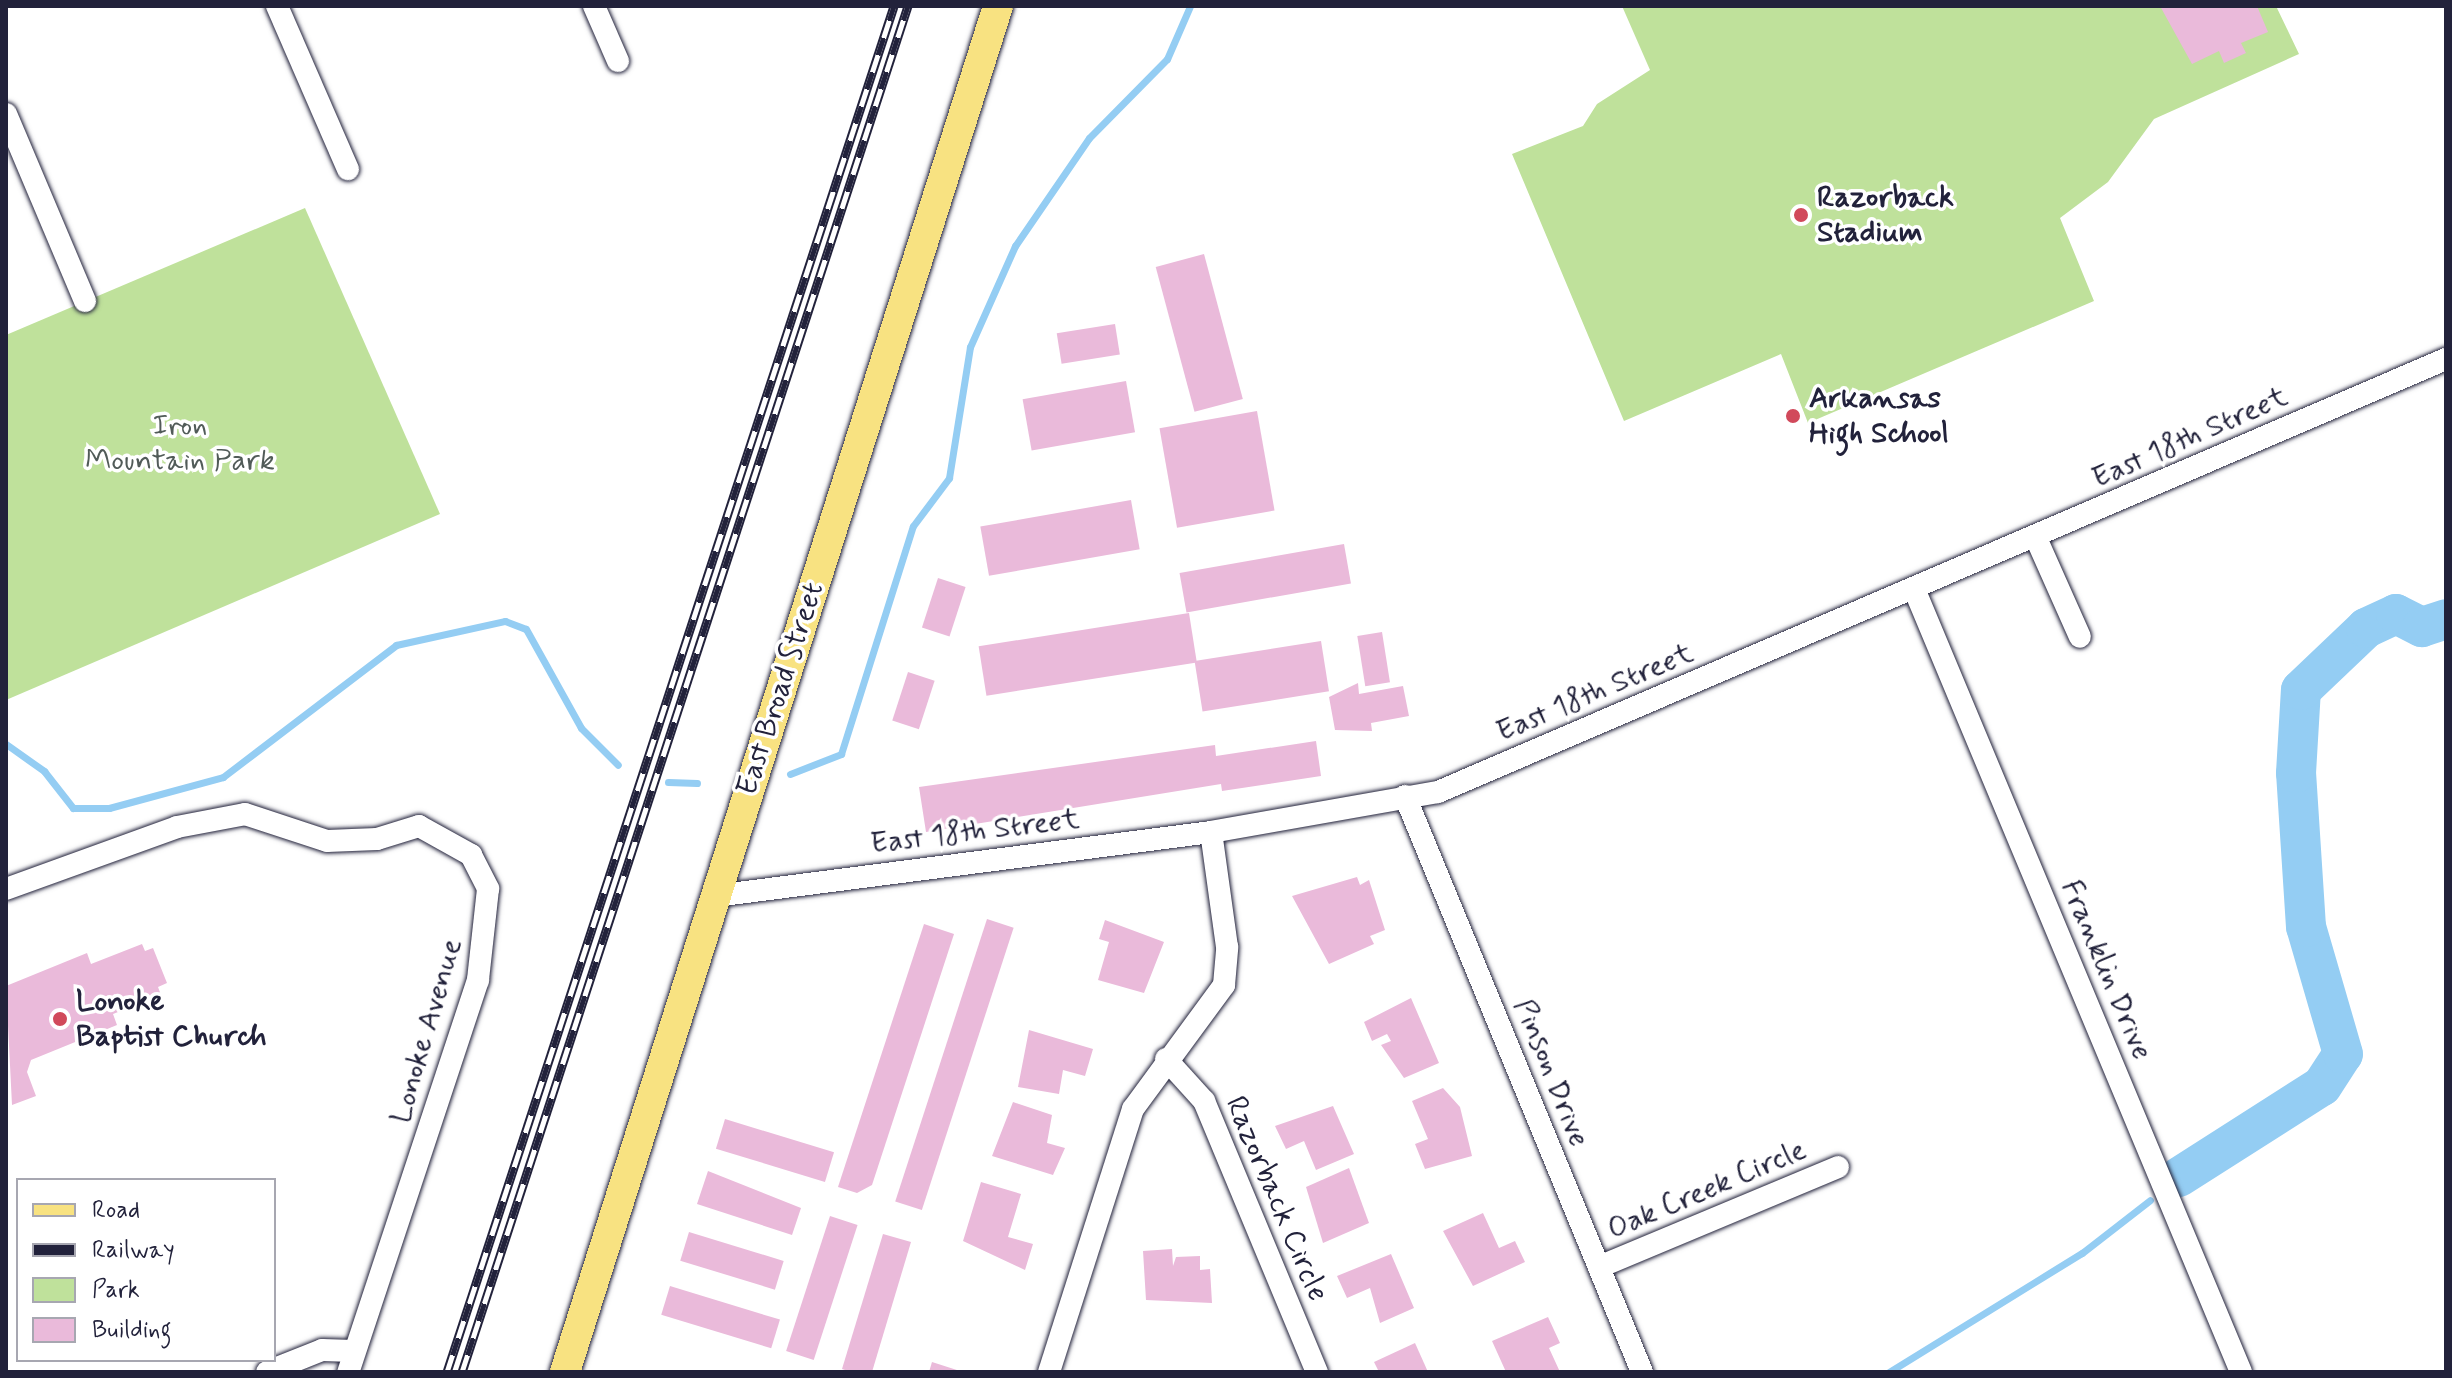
<!DOCTYPE html>
<html>
<head>
<meta charset="utf-8">
<style>
  body { margin:0 }
  #map { position:relative; width:2452px; height:1378px; overflow:hidden; background:#fff; font-family:Mynerve,sans-serif }
  div>[style] { position:absolute }
  .green>* { inset:0; background:#bfe19b }
  .stream>* { height:7px; margin:-3.5px; padding:0 3.5px; transform-origin:3.5px; border-radius:3.5px; background:#94cdf3 }
  .river>* { height:40px; margin:-20px; padding:0 20px; transform-origin:20px; border-radius:20px; background:#94cdf3 }
  .building>* { inset:0; background:#eabada; transform-origin:0 0 }
  .roads { filter:drop-shadow(0 0 2px #22223b) drop-shadow(0 0 2px #22223b) }
  .minor>* { height:22px; margin:-11px; padding:0 11px; transform-origin:11px; border-radius:11px; background:#fff }
  .major>* { height:30px; margin:-15px; padding:0 15px; transform-origin:15px; border-radius:15px; background:#f8e281 }
  .rail>* { height:9px; margin-top:-4.5px; transform-origin:0; background:repeating-linear-gradient(90deg,#fff 0 18px,#22223b 0 36px); box-sizing:border-box; border-block:2px solid #22223b }
  .dots>* { width:22px; height:22px; translate:-50% -50%; box-sizing:border-box; border:4px solid #fff; border-radius:50% }
  span { translate:-50% -50%; white-space:nowrap; text-align:center; line-height:1.15; -webkit-text-stroke:7px #fff; paint-order:stroke }
  .poi-label { font-size:30px; color:#22223b; font-weight:700 }
  .left { translate:0 -50%; text-align:left }
  .park-label { font-size:30px; color:#515b58 }
  .street-label { font-size:30px; color:#22223b }
  .frame { position:absolute; inset:0; border:8px solid #22223b; pointer-events:none }
  .legend { position:absolute; left:16px; top:1178px; width:260px; height:184px; box-sizing:border-box; background:#fff; border:2px solid #a7a7b1; margin:0; padding:10px 14px; list-style:none; font-size:24px; color:#22223b }
  .legend li { display:flex; align-items:center; gap:16px; height:40px }
  .legend b { width:40px; border:2px solid #a7a7b1 }
</style>
</head>
<body>
<div id="map">
  <div class="green">
    <div style="clip-path:polygon(1622px 6px,2276px 6px,2299px 54px,2154px 119px,2108px 182px,2060px 218px,2094px 301px,1808px 423px,1781px 354px,1624px 421px,1512px 154px,1583px 126px,1597px 104px,1650px 70px)"></div>
    <div style="clip-path:polygon(305px 208px,440px 514px,6px 700px,6px 335px)"></div>
  </div>
  <div class="stream">
    <div style="left:6px;top:744px;width:47px;rotate:35.4deg"></div>
    <div style="left:44px;top:771px;width:47px;rotate:51.9deg"></div>
    <div style="left:73px;top:808px;width:36px"></div>
    <div style="left:109px;top:808px;width:118px;rotate:-15.2deg"></div>
    <div style="left:223px;top:777px;width:218px;rotate:-37.3deg"></div>
    <div style="left:396px;top:645px;width:112px;rotate:-12.4deg"></div>
    <div style="left:505px;top:621px;width:22px;rotate:21deg"></div>
    <div style="left:526px;top:629px;width:113px;rotate:60.9deg"></div>
    <div style="left:581px;top:728px;width:52px;rotate:45deg"></div>
    <div style="left:790px;top:774px;width:55px;rotate:-21.4deg"></div>
    <div style="left:841px;top:754px;width:239px;rotate:-72.5deg"></div>
    <div style="left:913px;top:526px;width:60px;rotate:-53.1deg"></div>
    <div style="left:949px;top:478px;width:133px;rotate:-80.9deg"></div>
    <div style="left:970px;top:347px;width:111px;rotate:-66deg"></div>
    <div style="left:1015px;top:246px;width:131px;rotate:-55.6deg"></div>
    <div style="left:1089px;top:138px;width:111px;rotate:-45.4deg"></div>
    <div style="left:1167px;top:59px;width:58px;rotate:-66.5deg"></div>
    <div style="left:668px;top:782px;width:29px;rotate:2deg"></div>
    <div style="left:1889px;top:1372px;width:227px;rotate:-31.7deg"></div>
    <div style="left:2082px;top:1253px;width:86px;rotate:-37.9deg"></div>
  </div>
  <div class="river">
    <div style="left:2179px;top:1177px;width:169px;rotate:-32.5deg"></div>
    <div style="left:2322px;top:1086px;width:38px;rotate:-57deg"></div>
    <div style="left:2343px;top:1054px;width:132px;rotate:-106.2deg"></div>
    <div style="left:2306px;top:927px;width:154px;rotate:-93.7deg"></div>
    <div style="left:2296px;top:773px;width:83px;rotate:-86.6deg"></div>
    <div style="left:2301px;top:690px;width:90px;rotate:-43.6deg"></div>
    <div style="left:2366px;top:628px;width:33px;rotate:-25deg"></div>
    <div style="left:2396px;top:614px;width:29px;rotate:27deg"></div>
    <div style="left:2422px;top:627px;width:25px;rotate:-18deg"></div>
  </div>
  <div class="building">
    <div style="clip-path:polygon(2160px 6px,2257px 6px,2268px 32px,2241px 43px,2246px 53px,2224px 63px,2219px 51px,2192px 64px)"></div>
    <div style="left:1204px;top:254px;width:150px;height:50px;rotate:75deg"></div>
    <div style="left:1115px;top:324px;width:31px;height:59px;rotate:81deg"></div>
    <div style="left:1126px;top:381px;width:52px;height:105px;rotate:80deg"></div>
    <div style="left:1257px;top:411px;width:101px;height:99px;rotate:80deg"></div>
    <div style="left:1131px;top:500px;width:50px;height:153px;rotate:80deg"></div>
    <div style="left:1344px;top:544px;width:40px;height:167px;rotate:80deg"></div>
    <div style="left:938px;top:578px;width:29px;height:52px;rotate:18deg"></div>
    <div style="left:1189px;top:613px;width:50px;height:213px;rotate:81deg"></div>
    <div style="left:1382px;top:632px;width:51px;height:25px;rotate:81deg"></div>
    <div style="left:1321px;top:641px;width:51px;height:128px;rotate:81deg"></div>
    <div style="left:908px;top:672px;width:28px;height:51px;rotate:18deg"></div>
    <div style="clip-path:polygon(1358px 683px,1359px 694px,1403px 686px,1409px 716px,1371px 723px,1372px 731px,1335px 730px,1329px 697px)"></div>
    <div style="clip-path:polygon(1316px 741px,1321px 776px,1222px 791px,1221px 784px,926px 832px,919px 787px,1215px 745px,1216px 756px)"></div>
    <div style="clip-path:polygon(1357px 877px,1360px 885px,1369px 880px,1385px 930px,1370px 936px,1374px 944px,1329px 964px,1292px 896px)"></div>
    <div style="left:987px;top:919px;width:28px;height:297px;rotate:18deg"></div>
    <div style="clip-path:polygon(1105px 920px,1164px 942px,1144px 993px,1098px 980px,1109px 942px,1099px 939px)"></div>
    <div style="clip-path:polygon(924px 924px,954px 934px,872px 1185px,857px 1193px,838px 1187px)"></div>
    <div style="clip-path:polygon(142px 944px,145px 951px,153px 948px,167px 983px,158px 987px,161px 995px,113px 1014px,117px 1025px,31px 1060px,27px 1072px,36px 1096px,12px 1105px,6px 986px,87px 953px,91px 964px)"></div>
    <div style="clip-path:polygon(1411px 998px,1439px 1063px,1404px 1078px,1381px 1045px,1391px 1041px,1387px 1034px,1372px 1041px,1364px 1022px)"></div>
    <div style="clip-path:polygon(1029px 1030px,1093px 1049px,1085px 1076px,1063px 1070px,1059px 1094px,1018px 1087px)"></div>
    <div style="clip-path:polygon(1443px 1088px,1460px 1107px,1472px 1156px,1425px 1169px,1415px 1144px,1428px 1139px,1412px 1101px)"></div>
    <div style="clip-path:polygon(1013px 1102px,1052px 1115px,1047px 1143px,1065px 1148px,1053px 1175px,992px 1156px)"></div>
    <div style="clip-path:polygon(1333px 1106px,1354px 1154px,1316px 1170px,1304px 1141px,1286px 1149px,1275px 1126px)"></div>
    <div style="left:725px;top:1119px;width:114px;height:31px;rotate:17deg"></div>
    <div style="clip-path:polygon(1349px 1168px,1369px 1223px,1323px 1243px,1306px 1187px)"></div>
    <div style="clip-path:polygon(708px 1171px,801px 1208px,792px 1235px,697px 1204px)"></div>
    <div style="clip-path:polygon(981px 1182px,1021px 1194px,1008px 1237px,1033px 1244px,1025px 1270px,963px 1241px)"></div>
    <div style="clip-path:polygon(1483px 1213px,1499px 1248px,1515px 1241px,1525px 1262px,1473px 1286px,1443px 1231px)"></div>
    <div style="left:830px;top:1216px;width:29px;height:142px;rotate:18deg"></div>
    <div style="left:689px;top:1232px;width:99px;height:30px;rotate:17deg"></div>
    <div style="clip-path:polygon(883px 1234px,911px 1242px,872px 1372px,851px 1372px,842px 1369px)"></div>
    <div style="clip-path:polygon(1172px 1249px,1173px 1266px,1176px 1257px,1200px 1256px,1200px 1270px,1210px 1269px,1212px 1303px,1146px 1300px,1143px 1251px)"></div>
    <div style="clip-path:polygon(1391px 1254px,1414px 1308px,1380px 1323px,1370px 1288px,1347px 1298px,1337px 1276px)"></div>
    <div style="left:670px;top:1286px;width:115px;height:30px;rotate:17deg"></div>
    <div style="clip-path:polygon(1548px 1317px,1560px 1343px,1549px 1348px,1560px 1372px,1506px 1372px,1492px 1341px)"></div>
    <div style="clip-path:polygon(1415px 1343px,1428px 1372px,1379px 1372px,1374px 1362px)"></div>
    <div style="clip-path:polygon(932px 1362px,960px 1371px,960px 1372px,929px 1372px)"></div>
  </div>
  <div class="roads">
    <div class="minor">
      <div style="left:277px;top:6px;width:178px;rotate:66.5deg"></div>
      <div style="left:594px;top:6px;width:60px;rotate:66.4deg"></div>
      <div style="left:6px;top:114px;width:203px;rotate:67.1deg"></div>
      <div style="left:2036px;top:538px;width:108px;rotate:66deg"></div>
      <div style="left:1915px;top:591px;width:846px;rotate:67.34deg"></div>
      <div style="left:1405px;top:796px;width:623px;rotate:67.63deg"></div>
      <div style="left:6px;top:889px;width:182px;rotate:-19.9deg"></div>
      <div style="left:177px;top:827px;width:69px;rotate:-10.8deg"></div>
      <div style="left:245px;top:814px;width:86px;rotate:18.2deg"></div>
      <div style="left:327px;top:841px;width:50px;rotate:-2.3deg"></div>
      <div style="left:377px;top:839px;width:44px;rotate:-17.2deg"></div>
      <div style="left:419px;top:826px;width:60px;rotate:29.1deg"></div>
      <div style="left:471px;top:855px;width:38px;rotate:63deg"></div>
      <div style="left:488px;top:889px;width:92px;rotate:96.3deg"></div>
      <div style="left:478px;top:980px;width:413px;rotate:108.3deg"></div>
      <div style="left:715px;top:896px;width:500px;rotate:-7.35deg"></div>
      <div style="left:1211px;top:832px;width:230px;rotate:-10deg"></div>
      <div style="left:1438px;top:792px;width:1097px;rotate:-23.25deg"></div>
      <div style="left:1166px;top:1059px;width:57px;rotate:47.9deg"></div>
      <div style="left:1204px;top:1101px;width:294px;rotate:67.4deg"></div>
      <div style="left:1599px;top:1267px;width:259px;rotate:-22.7deg"></div>
      <div style="left:267px;top:1372px;width:59px;rotate:-21.8deg"></div>
      <div style="left:322px;top:1350px;width:32px;rotate:2deg"></div>
      <div style="left:1049px;top:1372px;width:276px;rotate:-72.3deg"></div>
      <div style="left:1133px;top:1109px;width:154px;rotate:-53.7deg"></div>
      <div style="left:1224px;top:985px;width:38px;rotate:-85deg"></div>
      <div style="left:1227px;top:947px;width:116px;rotate:-97.9deg"></div>
    </div>
    <div class="major">
      <div style="left:565px;top:1372px;width:1433px;rotate:-72.41deg"></div>
    </div>
  </div>
  <div class="rail">
    <div style="left:447px;top:1372px;width:1437px;rotate:-71.88deg"></div>
    <div style="left:462px;top:1372px;width:1437px;rotate:-71.92deg"></div>
  </div>
  <div class="dots">
    <div style="left:1801px;top:215px;background:#d1495b"></div>
    <div style="left:1793px;top:416px;background:#d1495b"></div>
    <div style="left:60px;top:1019px;background:#d1495b"></div>
  </div>
  <div class="poi-label">
    <span class="left" style="left:1817px;top:215px">Razorback<br>Stadium</span>
    <span class="left" style="left:1809px;top:416px">Arkansas<br>High School</span>
    <span class="left" style="left:76px;top:1019px">Lonoke<br>Baptist Church</span>
  </div>
  <div class="park-label">
    <span style="left:180px;top:443px">Iron<br>Mountain Park</span>
  </div>
  <div class="street-label">
    <span style="left:2190px;top:438px;rotate:-24deg">East 18th Street</span>
    <span style="left:781px;top:689px;rotate:-72deg">East Broad Street</span>
    <span style="left:1595px;top:693px;rotate:-23deg">East 18th Street</span>
    <span style="left:975px;top:832px;rotate:-7deg">East 18th Street</span>
    <span style="left:2106px;top:970px;rotate:67deg">Franklin Drive</span>
    <span style="left:427px;top:1031px;rotate:-74deg">Lonoke Avenue</span>
    <span style="left:1551px;top:1073px;rotate:68deg">Pinson Drive</span>
    <span style="left:1707px;top:1190px;rotate:-23deg">Oak Creek Circle</span>
    <span style="left:1276px;top:1199px;rotate:67deg">Razorback Circle</span>
  </div>
  <div class="frame"></div>
  <ul class="legend">
  <li><b style="height:10px;background:#f8e281"></b>Road</li>
  <li><b style="height:10px;background:#22223b"></b>Railway</li>
  <li><b style="height:22px;background:#bfe19b"></b>Park</li>
  <li><b style="height:22px;background:#eabada"></b>Building</li>
  </ul>
</div>
</body>
</html>
